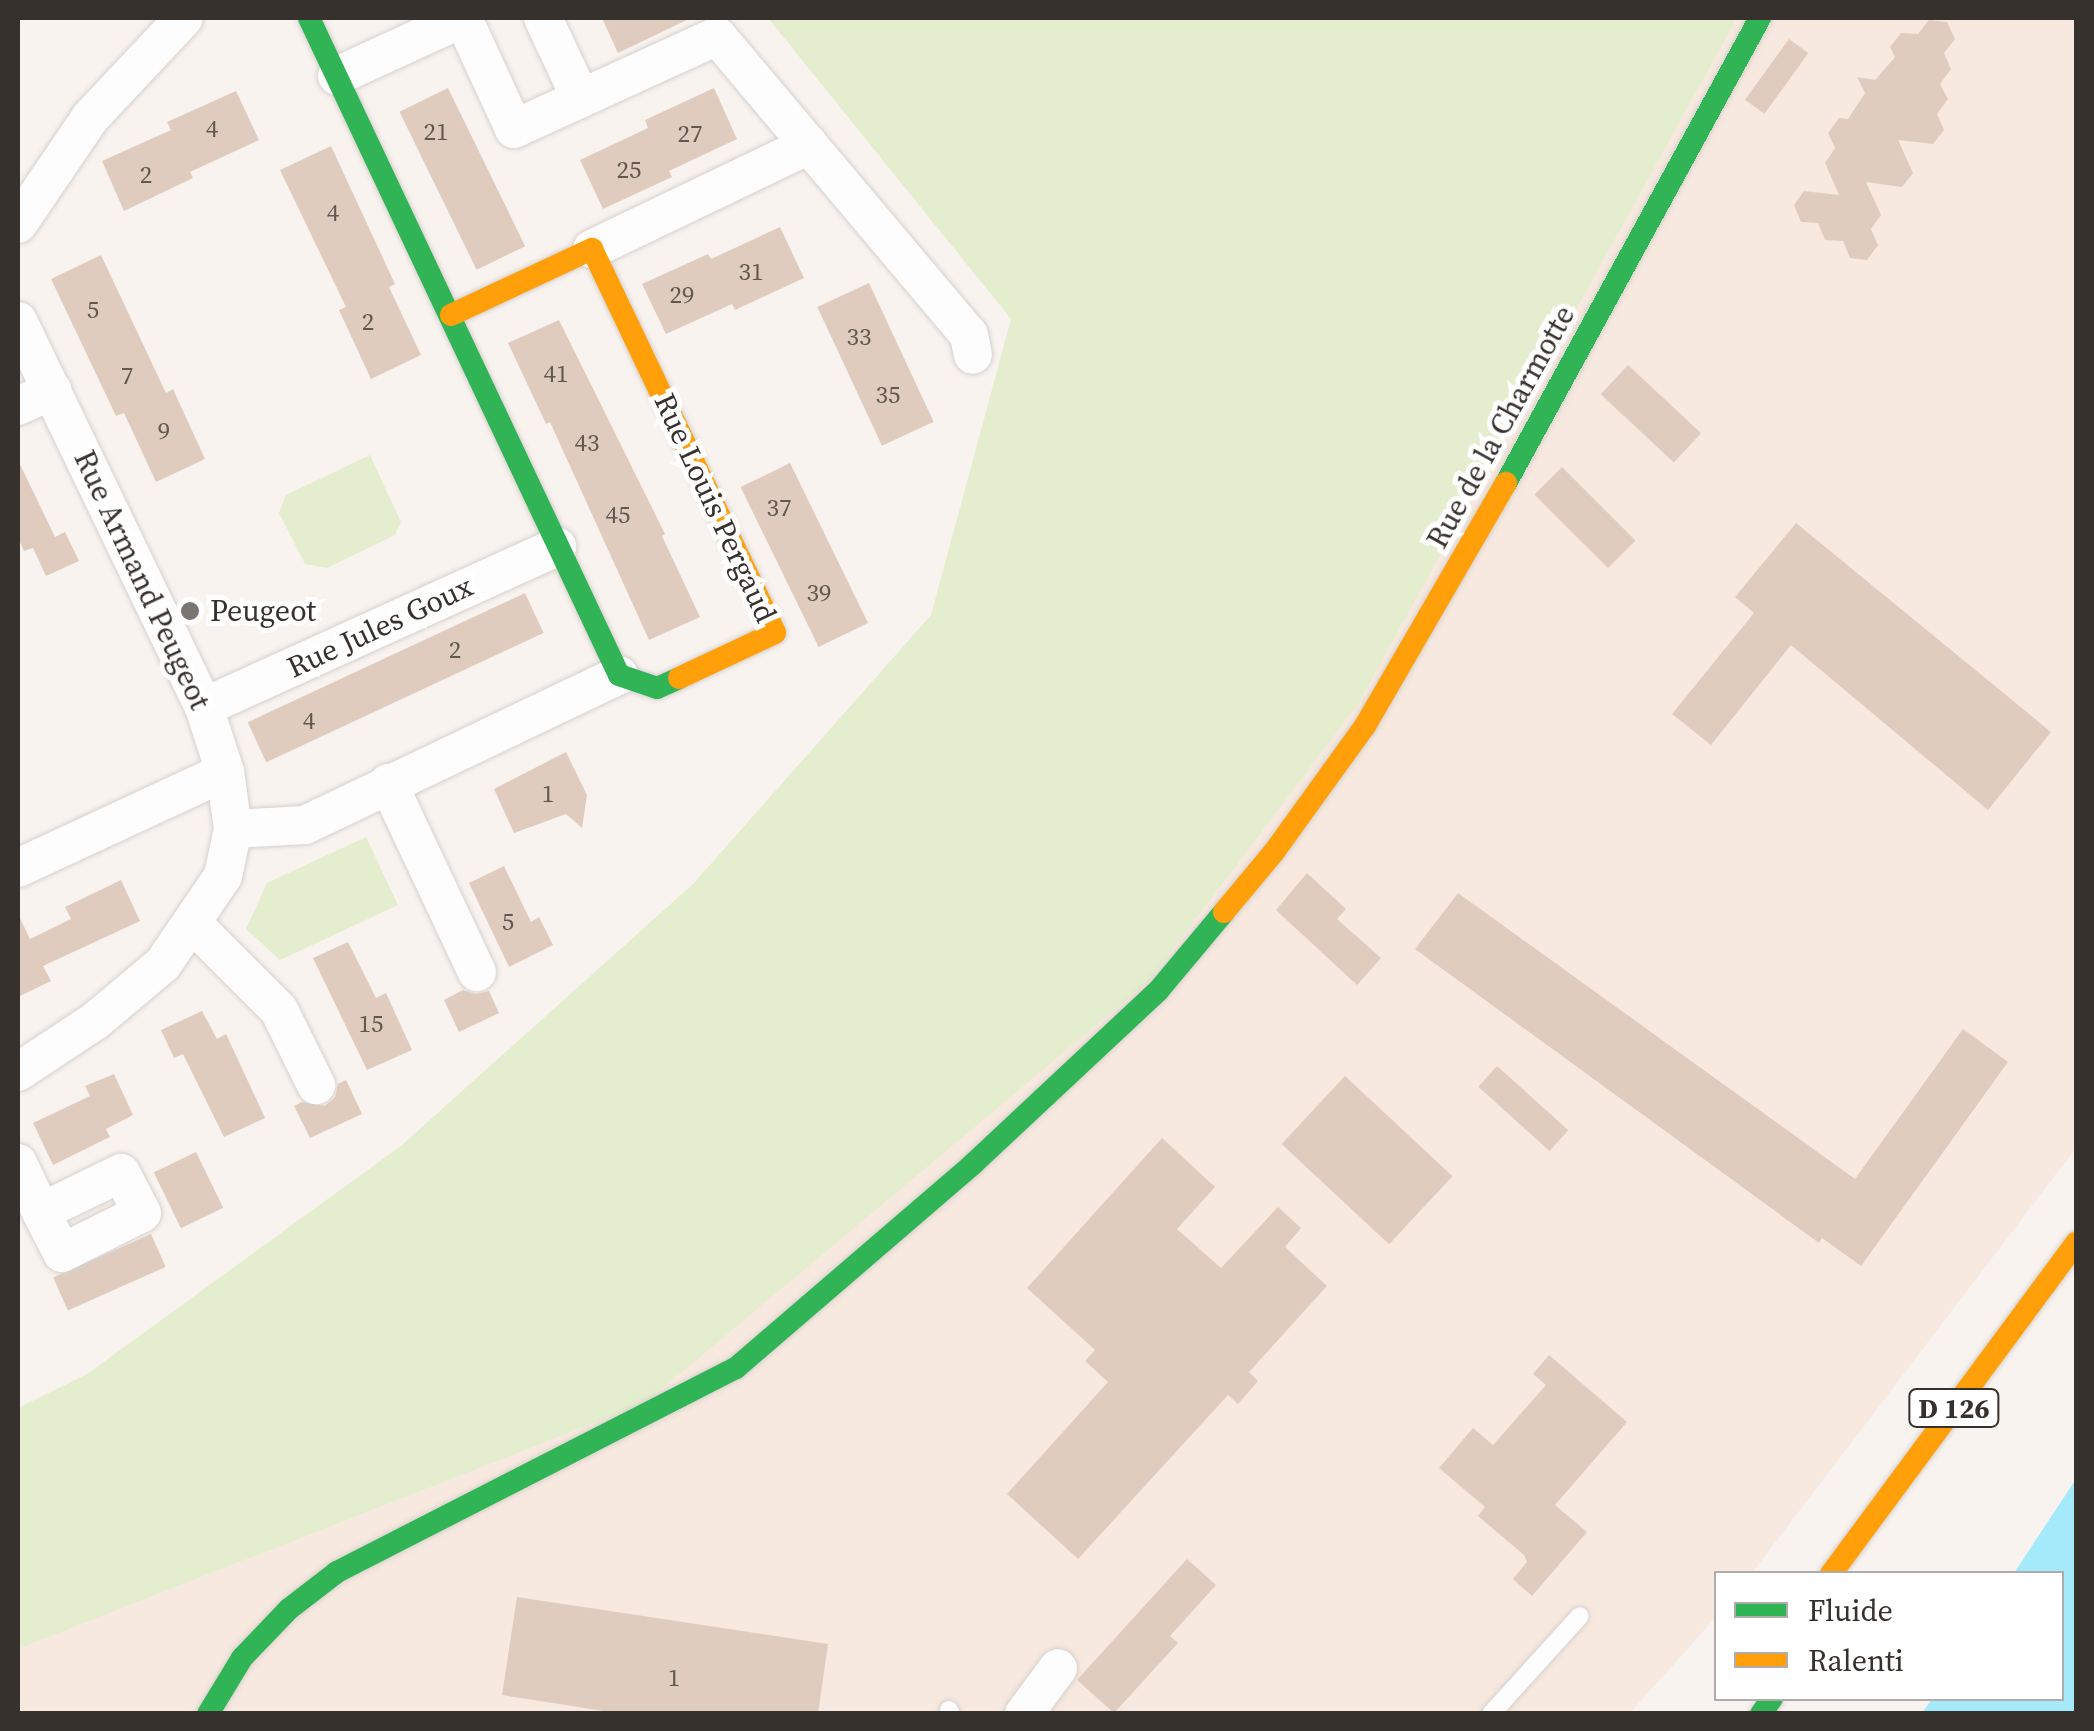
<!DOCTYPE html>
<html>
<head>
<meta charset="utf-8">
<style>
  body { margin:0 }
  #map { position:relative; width:2094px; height:1731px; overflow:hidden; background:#f9f3ef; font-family:"Source Serif 4",serif }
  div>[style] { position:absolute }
  .built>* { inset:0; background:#f7e9df }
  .green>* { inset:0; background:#e4edcd }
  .water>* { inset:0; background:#a5eafa }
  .building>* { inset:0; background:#dfccbe; transform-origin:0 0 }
  .roads { filter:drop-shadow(0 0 2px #d6d1cd) drop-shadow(0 0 2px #d6d1cd) }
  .lane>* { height:18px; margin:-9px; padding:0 9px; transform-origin:9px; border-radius:9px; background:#fefdfd }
  .street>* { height:38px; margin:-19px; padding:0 19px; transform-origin:19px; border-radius:19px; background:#fefdfd }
  .fast>* { height:22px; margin:-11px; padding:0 11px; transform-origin:11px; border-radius:11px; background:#30b455 }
  .slow>* { height:22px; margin:-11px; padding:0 11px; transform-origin:11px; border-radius:11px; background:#ff9f0a }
  .dots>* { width:28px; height:28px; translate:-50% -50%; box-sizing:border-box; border:5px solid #fff; border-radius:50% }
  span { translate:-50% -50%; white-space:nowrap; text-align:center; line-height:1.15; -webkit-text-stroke:10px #fff; paint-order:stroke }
  .number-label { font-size:25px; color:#605851 }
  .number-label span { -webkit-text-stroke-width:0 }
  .shield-label span { padding:2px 8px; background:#fff; border:2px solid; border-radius:8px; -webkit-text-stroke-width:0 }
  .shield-label { font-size:28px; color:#36312d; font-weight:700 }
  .street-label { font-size:30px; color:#36312d }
  .poi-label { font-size:30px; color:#36312d }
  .left { translate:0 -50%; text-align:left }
  .frame { position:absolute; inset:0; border:20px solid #36312d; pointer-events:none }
  .legend { position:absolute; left:1714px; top:1571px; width:350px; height:130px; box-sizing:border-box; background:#fff; border:2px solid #afadab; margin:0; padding:12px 18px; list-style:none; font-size:30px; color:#36312d }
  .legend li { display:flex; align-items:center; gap:20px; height:50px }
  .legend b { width:50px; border:2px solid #afadab }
</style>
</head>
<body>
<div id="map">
  <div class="built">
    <div style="clip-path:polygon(1738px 18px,2076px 18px,2076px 1148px,1752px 1573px,1716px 1574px,1716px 1617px,1630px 1713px,18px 1714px,18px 1649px,645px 1403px)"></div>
  </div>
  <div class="green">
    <div style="clip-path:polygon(768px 18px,1737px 18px,1358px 704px,1149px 981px,645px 1403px,18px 1649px,18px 1408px,87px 1374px,402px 1145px,694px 883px,931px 615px,1011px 319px)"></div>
    <div style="clip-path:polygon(370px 455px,401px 522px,395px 535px,327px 568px,305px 564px,279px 513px,286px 495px)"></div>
    <div style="clip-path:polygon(366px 837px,398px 905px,280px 960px,246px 929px,267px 883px)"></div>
  </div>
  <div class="water">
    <div style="clip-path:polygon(2076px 1479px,2076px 1713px,1922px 1713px,1932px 1699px,2062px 1698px,2062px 1574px,2014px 1573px)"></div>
  </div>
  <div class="building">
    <div style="clip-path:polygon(602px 18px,691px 18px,618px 53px)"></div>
    <div style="clip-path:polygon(1929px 20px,1947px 22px,1955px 39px,1944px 53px,1951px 69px,1940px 84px,1948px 99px,1937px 114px,1944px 130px,1933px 144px,1898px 140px,1913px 173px,1902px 187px,1866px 182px,1881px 215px,1871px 229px,1878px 245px,1867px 260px,1850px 258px,1843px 241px,1825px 240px,1818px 223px,1801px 222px,1794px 205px,1804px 191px,1839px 195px,1825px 163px,1835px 148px,1828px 133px,1839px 118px,1848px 119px,1865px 93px,1857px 77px,1875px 80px,1895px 57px,1890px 47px,1901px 33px,1918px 34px)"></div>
    <div style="left:1789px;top:39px;width:24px;height:75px;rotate:36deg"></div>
    <div style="left:448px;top:88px;width:176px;height:54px;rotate:64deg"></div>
    <div style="clip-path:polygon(714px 88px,737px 139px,669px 171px,672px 177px,603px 209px,580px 160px,648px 128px,645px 120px)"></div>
    <div style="clip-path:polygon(236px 91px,259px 140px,190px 172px,193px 178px,124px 211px,102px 161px,171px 130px,167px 122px)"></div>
    <div style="clip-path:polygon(331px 146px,395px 284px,389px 287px,421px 355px,371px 379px,339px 310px,346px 307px,280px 170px)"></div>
    <div style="clip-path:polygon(780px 227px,804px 278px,735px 310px,732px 304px,666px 334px,642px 284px,708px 254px,711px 259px)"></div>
    <div style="clip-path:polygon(101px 255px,166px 393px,173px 389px,205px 459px,156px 482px,124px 413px,116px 416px,51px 279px)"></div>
    <div style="left:869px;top:283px;width:153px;height:57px;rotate:65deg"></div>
    <div style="clip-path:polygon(559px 320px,665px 534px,662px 536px,700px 617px,649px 640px,550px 422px,546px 424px,508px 343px)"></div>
    <div style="left:1628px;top:365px;width:100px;height:40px;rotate:43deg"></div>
    <div style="clip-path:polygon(18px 460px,55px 537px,65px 532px,79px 561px,46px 576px,33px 548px,24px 551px,18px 538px)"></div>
    <div style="left:790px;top:463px;width:178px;height:55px;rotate:64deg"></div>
    <div style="left:1562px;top:467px;width:104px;height:39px;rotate:45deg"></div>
    <div style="clip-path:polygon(1796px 523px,2051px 732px,1988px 810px,1791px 645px,1711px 745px,1672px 714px,1754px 613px,1735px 597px)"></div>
    <div style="left:525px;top:593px;width:44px;height:306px;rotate:65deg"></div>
    <div style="clip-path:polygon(566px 752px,587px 795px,582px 828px,566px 814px,514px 833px,494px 789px)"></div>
    <div style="clip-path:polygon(504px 866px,531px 922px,539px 917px,553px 945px,509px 967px,469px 883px)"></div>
    <div style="clip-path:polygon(1307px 873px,1346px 909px,1337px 919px,1381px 958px,1357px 985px,1276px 910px)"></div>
    <div style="clip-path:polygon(121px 880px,140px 921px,43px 966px,51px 981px,18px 997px,18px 914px,30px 939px,71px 919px,65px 907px)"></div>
    <div style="clip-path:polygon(1458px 893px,1855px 1179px,1963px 1029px,2008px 1062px,1861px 1266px,1822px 1238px,1819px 1243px,1415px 949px)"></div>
    <div style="clip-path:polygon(348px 942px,376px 998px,386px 993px,412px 1050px,367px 1070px,313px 958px)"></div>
    <div style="clip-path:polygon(463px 990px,476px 994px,489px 991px,499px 1013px,459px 1032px,444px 1000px)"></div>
    <div style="clip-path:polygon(202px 1011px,217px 1039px,226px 1034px,265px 1118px,224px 1137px,183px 1054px,174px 1058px,161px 1030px)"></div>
    <div style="left:1497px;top:1066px;width:96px;height:28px;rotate:42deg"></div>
    <div style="clip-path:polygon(114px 1074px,133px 1115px,106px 1129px,110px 1137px,53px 1165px,33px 1123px,90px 1096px,85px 1086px)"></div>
    <div style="left:1345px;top:1076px;width:147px;height:93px;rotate:43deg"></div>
    <div style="clip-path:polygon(346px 1080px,362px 1114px,310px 1138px,294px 1106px,302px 1102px,325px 1106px,335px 1097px,338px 1084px)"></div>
    <div style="clip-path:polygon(1162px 1138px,1215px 1187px,1177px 1229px,1221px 1268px,1278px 1207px,1301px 1228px,1285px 1247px,1327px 1286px,1249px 1372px,1258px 1381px,1238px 1404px,1228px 1395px,1078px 1559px,1007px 1494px,1108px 1382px,1085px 1361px,1095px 1350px,1027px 1288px)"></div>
    <div style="left:196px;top:1152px;width:62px;height:47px;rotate:64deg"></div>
    <div style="left:151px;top:1234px;width:36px;height:107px;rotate:66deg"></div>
    <div style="clip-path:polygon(1549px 1355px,1627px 1422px,1555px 1505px,1587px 1532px,1532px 1596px,1513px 1579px,1527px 1562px,1524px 1555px,1478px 1516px,1485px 1507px,1439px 1468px,1473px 1428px,1493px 1445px,1546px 1385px,1533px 1374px)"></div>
    <div style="clip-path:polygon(1187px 1559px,1216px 1585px,1170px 1636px,1178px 1643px,1114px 1713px,1077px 1680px)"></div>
    <div style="clip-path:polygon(517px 1597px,828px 1644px,818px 1714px,623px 1714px,502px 1695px)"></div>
  </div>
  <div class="roads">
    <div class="lane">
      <div style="left:949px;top:1710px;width:4px;rotate:63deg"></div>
      <div style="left:1491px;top:1714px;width:132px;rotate:-47.8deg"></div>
    </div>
    <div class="street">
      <div style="left:543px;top:18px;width:89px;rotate:64.9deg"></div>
      <div style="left:337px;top:76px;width:139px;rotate:-24.7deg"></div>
      <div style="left:463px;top:18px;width:122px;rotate:65.3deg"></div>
      <div style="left:514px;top:129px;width:223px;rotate:-24.6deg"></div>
      <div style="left:717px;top:36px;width:391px;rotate:49.9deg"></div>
      <div style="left:969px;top:335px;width:20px;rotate:79deg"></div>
      <div style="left:18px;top:224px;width:128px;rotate:-55.8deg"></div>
      <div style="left:90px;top:118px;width:137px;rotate:-46.8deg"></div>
      <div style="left:592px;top:249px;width:241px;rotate:-25.6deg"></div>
      <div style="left:18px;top:321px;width:428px;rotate:64.3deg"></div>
      <div style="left:204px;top:707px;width:68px;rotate:72.1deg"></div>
      <div style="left:225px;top:772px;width:58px;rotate:82deg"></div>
      <div style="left:233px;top:829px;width:48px;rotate:102deg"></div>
      <div style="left:223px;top:876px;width:107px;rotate:124.3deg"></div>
      <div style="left:163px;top:964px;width:89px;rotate:140deg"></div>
      <div style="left:95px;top:1021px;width:92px;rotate:146.5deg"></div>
      <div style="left:18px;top:406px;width:38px;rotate:-25deg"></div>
      <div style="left:204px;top:707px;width:388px;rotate:-24.4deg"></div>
      <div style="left:388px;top:783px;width:209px;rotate:64.8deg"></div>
      <div style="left:233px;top:829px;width:72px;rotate:-3.2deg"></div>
      <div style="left:305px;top:825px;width:348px;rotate:-25.5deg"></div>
      <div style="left:18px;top:868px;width:228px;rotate:-24.9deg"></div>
      <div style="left:194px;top:925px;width:120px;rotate:45deg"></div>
      <div style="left:279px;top:1010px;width:84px;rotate:63.7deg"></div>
      <div style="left:18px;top:1163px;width:54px;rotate:64.9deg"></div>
      <div style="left:41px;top:1212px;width:46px;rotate:62.9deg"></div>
      <div style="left:62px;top:1253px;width:89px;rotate:-26.6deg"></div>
      <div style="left:142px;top:1213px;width:45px;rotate:-117.7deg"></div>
      <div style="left:121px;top:1173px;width:89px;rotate:154deg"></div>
      <div style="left:1024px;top:1714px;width:57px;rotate:-53.5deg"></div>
    </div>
    <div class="fast">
      <div style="left:309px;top:18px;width:726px;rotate:64.74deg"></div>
      <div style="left:619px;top:675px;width:40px;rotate:18.9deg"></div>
      <div style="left:657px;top:688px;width:24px;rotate:-24deg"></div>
      <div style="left:1506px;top:483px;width:530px;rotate:-61.36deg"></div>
      <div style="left:208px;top:1714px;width:66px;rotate:-58.7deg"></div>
      <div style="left:242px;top:1658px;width:68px;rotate:-46.2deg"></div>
      <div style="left:289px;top:1609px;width:61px;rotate:-37.6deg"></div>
      <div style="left:337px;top:1572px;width:448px;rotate:-27.1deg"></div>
      <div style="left:736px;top:1368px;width:313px;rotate:-40.7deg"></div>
      <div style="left:973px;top:1164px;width:253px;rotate:-43.1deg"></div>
      <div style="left:1158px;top:991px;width:103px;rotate:-50.1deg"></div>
      <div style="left:1761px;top:1714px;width:19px;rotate:-55deg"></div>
    </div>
    <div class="slow">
      <div style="left:451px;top:315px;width:156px;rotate:-25.1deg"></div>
      <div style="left:592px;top:249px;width:425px;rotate:64.5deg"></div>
      <div style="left:775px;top:633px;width:106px;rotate:154.9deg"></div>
      <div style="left:1224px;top:912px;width:78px;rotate:-50.2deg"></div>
      <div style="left:1274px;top:852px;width:155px;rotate:-54.2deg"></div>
      <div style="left:1365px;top:726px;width:281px;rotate:-59.9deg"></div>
      <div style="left:1831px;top:1574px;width:412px;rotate:-53.5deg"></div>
    </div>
  </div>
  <div class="dots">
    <div style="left:190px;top:611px;background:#7a7571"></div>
  </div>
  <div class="number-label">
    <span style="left:212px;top:128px">4</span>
    <span style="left:436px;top:131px">21</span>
    <span style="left:690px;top:133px">27</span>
    <span style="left:629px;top:169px">25</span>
    <span style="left:146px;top:174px">2</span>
    <span style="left:333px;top:212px">4</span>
    <span style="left:751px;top:271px">31</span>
    <span style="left:682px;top:294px">29</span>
    <span style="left:93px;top:309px">5</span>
    <span style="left:368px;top:321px">2</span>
    <span style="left:859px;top:336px">33</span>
    <span style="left:556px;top:373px">41</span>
    <span style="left:127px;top:375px">7</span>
    <span style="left:888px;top:394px">35</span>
    <span style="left:164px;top:430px">9</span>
    <span style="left:587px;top:442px">43</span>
    <span style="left:779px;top:507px">37</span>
    <span style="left:618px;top:514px">45</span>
    <span style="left:819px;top:592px">39</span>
    <span style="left:455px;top:649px">2</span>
    <span style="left:309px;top:720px">4</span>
    <span style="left:548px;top:793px">1</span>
    <span style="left:508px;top:921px">5</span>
    <span style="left:371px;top:1023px">15</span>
    <span style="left:674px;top:1677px">1</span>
  </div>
  <div class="shield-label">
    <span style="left:1954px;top:1408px">D 126</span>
  </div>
  <div class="street-label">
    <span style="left:1501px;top:427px;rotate:-61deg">Rue de la Charmotte</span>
    <span style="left:715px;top:508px;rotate:65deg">Rue Louis Pergaud</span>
    <span style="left:142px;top:580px;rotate:65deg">Rue Armand Peugeot</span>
    <span style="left:380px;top:627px;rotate:-25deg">Rue Jules Goux</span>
  </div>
  <div class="poi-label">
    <span class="left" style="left:210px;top:611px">Peugeot</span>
  </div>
  <div class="frame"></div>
  <ul class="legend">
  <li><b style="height:12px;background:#30b455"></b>Fluide</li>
  <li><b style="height:12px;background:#ff9f0a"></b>Ralenti</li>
  </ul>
</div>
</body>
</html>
